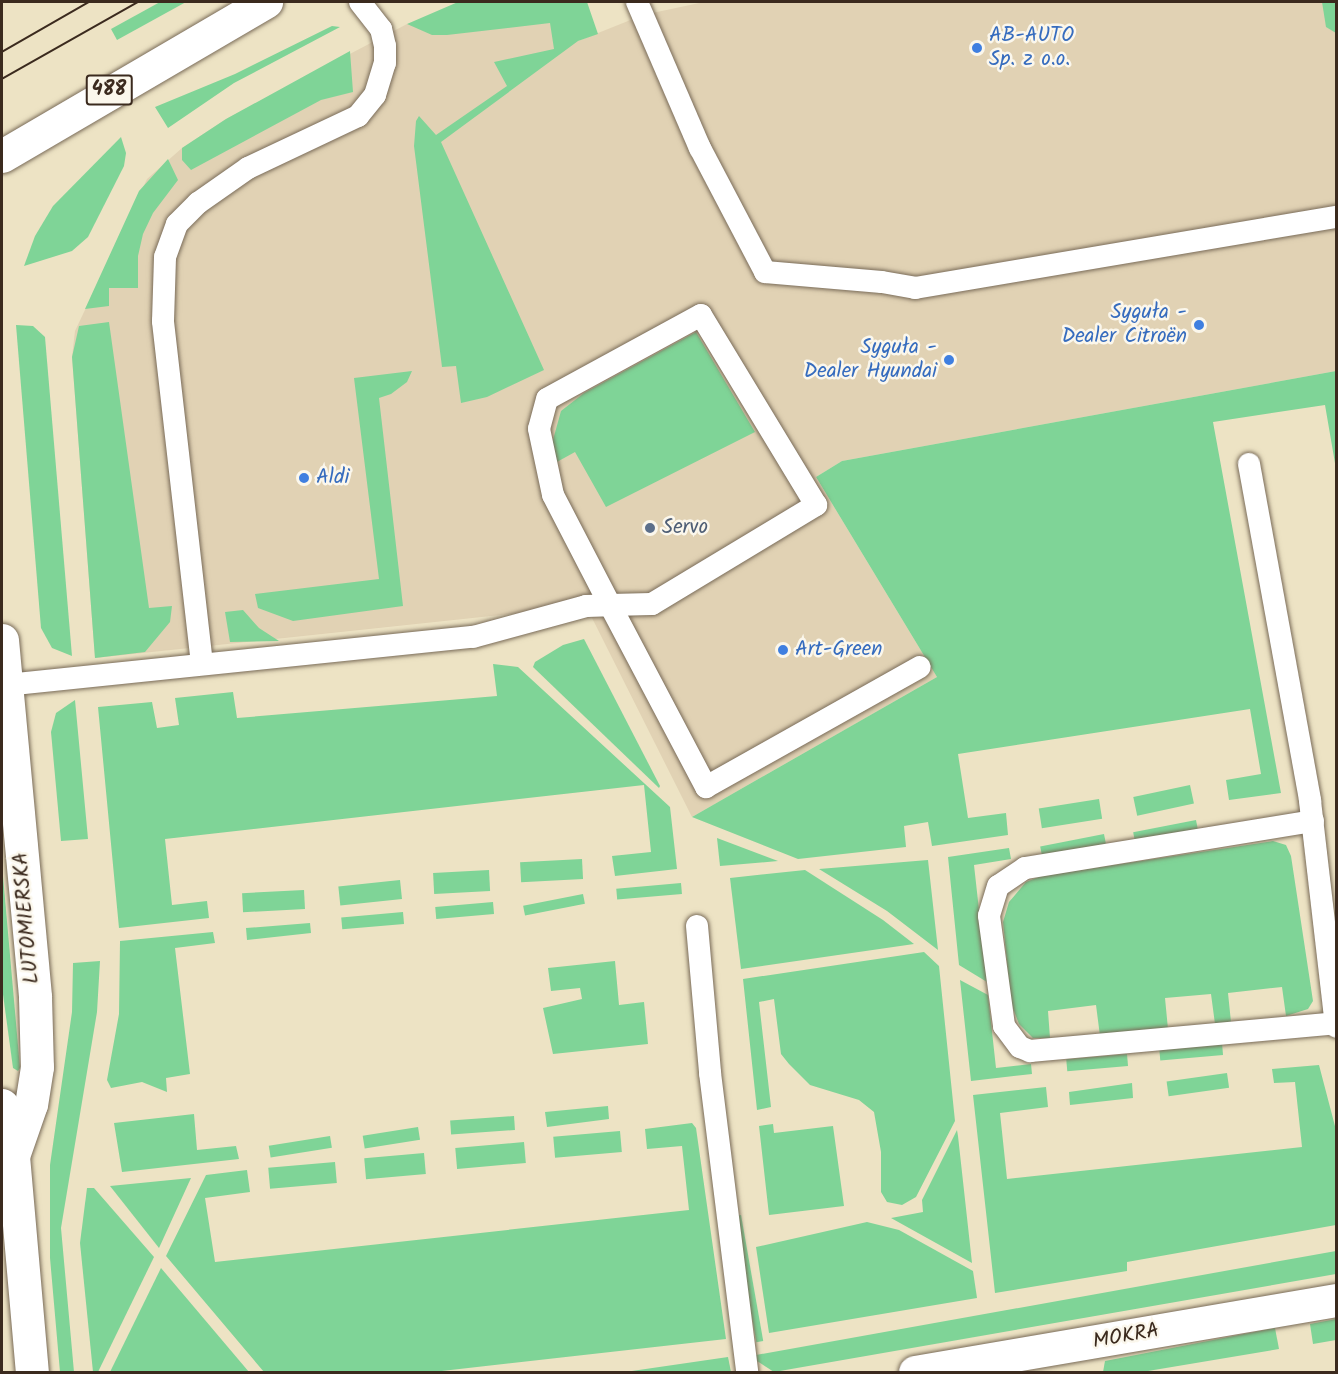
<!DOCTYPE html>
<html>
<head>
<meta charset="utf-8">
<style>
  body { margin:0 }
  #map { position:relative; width:1338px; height:1374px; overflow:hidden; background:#ede3c4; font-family:Kalam,sans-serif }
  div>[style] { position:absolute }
  .built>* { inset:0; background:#e1d2b4 }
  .green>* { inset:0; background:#7fd497; transform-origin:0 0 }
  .roads { filter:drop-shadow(0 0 2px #796b58) drop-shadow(0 0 2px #796b58) }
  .lane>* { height:22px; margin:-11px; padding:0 11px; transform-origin:11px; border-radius:11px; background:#fff }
  .street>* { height:33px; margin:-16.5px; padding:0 16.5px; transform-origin:16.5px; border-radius:16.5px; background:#fff }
  .secondary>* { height:33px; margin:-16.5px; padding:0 16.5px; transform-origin:16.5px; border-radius:16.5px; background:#fff }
  .primary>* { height:33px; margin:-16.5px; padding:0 16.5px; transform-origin:16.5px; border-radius:16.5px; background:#fff }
  .tram>* { height:1.5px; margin:-0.75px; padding:0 0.75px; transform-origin:0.75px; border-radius:0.75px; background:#3b2a1e }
  .dots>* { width:16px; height:16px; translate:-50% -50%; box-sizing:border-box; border:3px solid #fbf7ec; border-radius:50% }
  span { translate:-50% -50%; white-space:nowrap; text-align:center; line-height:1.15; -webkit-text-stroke:5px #fbf7ec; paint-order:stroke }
  .shield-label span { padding:2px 4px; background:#fbf7ec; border:2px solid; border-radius:4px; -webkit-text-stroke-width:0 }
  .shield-label { font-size:20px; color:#3b2a1e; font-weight:700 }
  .shop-label { font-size:21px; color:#366cbe }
  .left { translate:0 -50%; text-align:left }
  .right { translate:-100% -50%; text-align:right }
  .service-label { font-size:21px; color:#4e5e75 }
  .street-label { font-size:21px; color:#3b2a1e }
  .frame { position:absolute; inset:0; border:3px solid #3b2a1e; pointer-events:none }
</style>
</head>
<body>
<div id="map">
  <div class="built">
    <div style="clip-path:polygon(704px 2px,1336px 2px,1336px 371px,842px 461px,816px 477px,937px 677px,692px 817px,586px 606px,95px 658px,72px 357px,75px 331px,147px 179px,182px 148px,226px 119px,407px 24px,563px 10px,578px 41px,643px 15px)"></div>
  </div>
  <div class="green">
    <div style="clip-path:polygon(160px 2px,186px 2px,117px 40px,111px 29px)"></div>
    <div style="clip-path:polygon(458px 2px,587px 2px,598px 34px,578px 41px,441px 142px,544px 370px,487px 397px,461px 403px,456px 366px,442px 367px,414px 146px,416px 121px,419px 116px,436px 135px,507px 86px,494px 62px,554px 49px,550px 23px,447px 35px,432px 35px,407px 24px)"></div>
    <div style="clip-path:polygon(1322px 2px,1336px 2px,1336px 33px,1326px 27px)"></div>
    <div style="clip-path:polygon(332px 26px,340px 27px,234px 83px,168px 128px,155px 107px,235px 74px)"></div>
    <div style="clip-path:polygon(350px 51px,353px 92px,321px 100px,191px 170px,182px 160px,182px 148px,226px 119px)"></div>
    <div style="clip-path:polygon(121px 137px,126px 153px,124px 166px,88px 237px,72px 251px,24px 266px,35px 236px,53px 206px)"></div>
    <div style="clip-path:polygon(168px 159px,178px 180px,153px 213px,143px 234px,138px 256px,138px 288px,109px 288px,109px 306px,85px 309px,139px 191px)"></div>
    <div style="clip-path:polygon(109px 322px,149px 608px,172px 606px,170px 622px,145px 652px,95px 658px,72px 357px,79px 326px)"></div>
    <div style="clip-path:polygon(16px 325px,33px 326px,45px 337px,72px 656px,52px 648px,41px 628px)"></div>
    <div style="clip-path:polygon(696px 332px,755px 432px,606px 507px,575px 452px,555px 463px,551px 447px,561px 411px,584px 393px)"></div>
    <div style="clip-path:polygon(412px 371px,407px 382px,391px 394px,379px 398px,403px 606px,293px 621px,258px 608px,255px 594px,379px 579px,354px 378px)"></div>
    <div style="clip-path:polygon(1336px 371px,1336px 469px,1325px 405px,1213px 422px,1281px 793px,1229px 800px,1226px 780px,1261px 774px,1250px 709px,958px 754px,968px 818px,1006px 813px,1008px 835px,932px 846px,928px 822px,904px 826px,906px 847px,798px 859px,692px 817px,937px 677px,816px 477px,842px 461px)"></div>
    <div style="clip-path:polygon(243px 610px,259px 628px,279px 641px,230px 642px,225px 612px)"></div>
    <div style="clip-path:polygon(584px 639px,660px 786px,659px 788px,533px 667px,535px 662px,563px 645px)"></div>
    <div style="clip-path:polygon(493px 664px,518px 667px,670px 807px,677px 869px,615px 876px,612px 856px,651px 852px,644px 785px,165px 839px,172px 905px,207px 901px,209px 918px,119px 928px,98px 707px,152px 702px,157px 728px,179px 725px,175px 698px,233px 692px,237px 718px,497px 696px)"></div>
    <div style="clip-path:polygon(75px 700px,88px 839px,61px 841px,51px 732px,56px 713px)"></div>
    <div style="left:1190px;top:785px;width:19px;height:58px;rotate:78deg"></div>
    <div style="left:1099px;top:799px;width:20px;height:61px;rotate:81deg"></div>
    <div style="left:1196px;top:820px;width:10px;height:64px;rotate:79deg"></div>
    <div style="left:1104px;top:834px;width:10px;height:65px;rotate:79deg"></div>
    <div style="clip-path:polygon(717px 838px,778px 861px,720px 866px)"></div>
    <div style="clip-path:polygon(1273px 841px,1286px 845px,1291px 856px,1313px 1001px,1308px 1009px,1286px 1016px,1282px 987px,1228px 993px,1231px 1022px,1215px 1024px,1211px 994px,1165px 998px,1168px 1029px,1100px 1036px,1096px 1005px,1048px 1011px,1050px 1038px,1033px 1038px,1019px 1024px,1011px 1003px,1003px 922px,1009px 902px,1026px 882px,1041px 876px)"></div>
    <div style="clip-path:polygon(1009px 848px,1011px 859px,974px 865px,987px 982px,959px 965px,948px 857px)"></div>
    <div style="left:582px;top:859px;width:20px;height:62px;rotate:87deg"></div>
    <div style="clip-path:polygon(928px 860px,938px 950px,887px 911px,819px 869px)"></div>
    <div style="clip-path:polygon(2px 865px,20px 1068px,18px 1071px,13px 1068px,2px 987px)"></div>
    <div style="left:489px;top:870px;width:21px;height:56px;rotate:87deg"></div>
    <div style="clip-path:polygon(805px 870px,883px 920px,914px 944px,741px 969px,730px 878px)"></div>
    <div style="left:400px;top:880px;width:19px;height:62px;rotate:84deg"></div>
    <div style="left:681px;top:883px;width:11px;height:65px;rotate:85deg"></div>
    <div style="left:304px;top:890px;width:19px;height:62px;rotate:87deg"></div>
    <div style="left:583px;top:894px;width:10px;height:61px;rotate:79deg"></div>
    <div style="left:493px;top:902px;width:12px;height:58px;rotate:85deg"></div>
    <div style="left:403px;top:912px;width:12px;height:62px;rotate:85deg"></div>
    <div style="clip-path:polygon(310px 923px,311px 933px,247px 940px,246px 928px)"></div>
    <div style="clip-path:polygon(213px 932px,215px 943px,175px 948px,190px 1074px,166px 1078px,167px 1092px,142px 1082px,111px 1088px,107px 1080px,119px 1014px,120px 941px)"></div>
    <div style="clip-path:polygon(924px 952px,939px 966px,955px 1121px,916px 1197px,902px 1205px,887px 1202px,881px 1192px,881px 1152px,874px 1112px,859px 1100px,810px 1085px,789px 1064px,781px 1054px,774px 999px,759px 1002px,771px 1107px,757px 1110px,743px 979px)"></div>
    <div style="clip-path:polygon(100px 961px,97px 1012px,61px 1228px,74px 1372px,60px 1372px,50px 1258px,50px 1165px,72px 1012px,73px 963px)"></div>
    <div style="clip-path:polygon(615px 961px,619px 1005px,644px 1002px,648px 1044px,553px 1054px,543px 1008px,582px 999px,580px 988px,551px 991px,548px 968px)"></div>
    <div style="clip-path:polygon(960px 980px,988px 995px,996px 1068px,1031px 1064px,1032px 1074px,971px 1081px)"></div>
    <div style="left:1222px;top:1043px;width:12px;height:63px;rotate:85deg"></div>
    <div style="left:1127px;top:1054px;width:12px;height:61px;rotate:85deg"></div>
    <div style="clip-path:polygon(1319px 1065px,1336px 1130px,1336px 1225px,1127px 1262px,1127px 1271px,995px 1293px,973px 1095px,1046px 1087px,1048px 1107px,1000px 1113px,1007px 1179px,1302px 1147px,1295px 1082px,1274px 1083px,1272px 1069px)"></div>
    <div style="left:1227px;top:1073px;width:15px;height:61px;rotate:82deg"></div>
    <div style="clip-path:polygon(1132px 1083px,1133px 1098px,1070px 1105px,1069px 1092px)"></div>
    <div style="clip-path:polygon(608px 1106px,609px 1119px,547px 1127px,545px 1112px)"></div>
    <div style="clip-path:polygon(194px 1114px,197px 1150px,236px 1146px,239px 1159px,122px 1172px,114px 1123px)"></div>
    <div style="left:514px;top:1116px;width:14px;height:64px;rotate:86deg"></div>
    <div style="clip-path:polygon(692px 1123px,696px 1128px,726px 1339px,433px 1372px,264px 1372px,166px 1256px,206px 1175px,247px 1170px,250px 1192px,205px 1198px,215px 1262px,689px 1210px,682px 1146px,647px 1149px,645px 1129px)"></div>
    <div style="clip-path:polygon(773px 1124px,774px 1133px,833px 1126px,844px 1206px,769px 1215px,759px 1126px)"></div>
    <div style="left:418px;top:1127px;width:13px;height:56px;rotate:81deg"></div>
    <div style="clip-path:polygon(957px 1130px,958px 1136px,972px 1263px,891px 1218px,923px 1212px,922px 1200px)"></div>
    <div style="left:620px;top:1131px;width:21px;height:67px;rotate:85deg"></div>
    <div style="left:330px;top:1136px;width:12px;height:62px;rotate:81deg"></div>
    <div style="left:524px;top:1142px;width:21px;height:69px;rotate:85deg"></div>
    <div style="left:424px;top:1153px;width:21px;height:60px;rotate:85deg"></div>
    <div style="left:335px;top:1162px;width:21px;height:67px;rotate:85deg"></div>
    <div style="clip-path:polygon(191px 1178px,159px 1248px,110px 1186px)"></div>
    <div style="clip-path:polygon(87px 1188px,94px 1188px,154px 1257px,98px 1372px,93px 1372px,80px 1243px)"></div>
    <div style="left:741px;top:1215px;width:128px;height:7px;rotate:80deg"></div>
    <div style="clip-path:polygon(867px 1222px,899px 1230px,973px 1271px,977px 1298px,769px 1333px,756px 1247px)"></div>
    <div style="clip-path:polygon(1336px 1251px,1336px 1274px,774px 1372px,757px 1361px,756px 1355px)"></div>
    <div style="clip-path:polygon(161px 1268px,249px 1372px,110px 1372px)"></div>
    <div style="clip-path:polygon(1336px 1319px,1336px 1340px,1313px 1344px,1310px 1324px)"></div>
    <div style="clip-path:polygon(1275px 1328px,1279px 1349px,1142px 1372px,1103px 1372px,1105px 1361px)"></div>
    <div style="clip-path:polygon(728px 1357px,731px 1372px,625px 1372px)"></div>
  </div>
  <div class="roads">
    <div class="lane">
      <div style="left:637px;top:2px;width:159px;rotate:66.7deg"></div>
      <div style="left:700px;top:148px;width:140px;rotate:62.3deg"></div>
      <div style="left:765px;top:272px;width:117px;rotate:4.9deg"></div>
      <div style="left:882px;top:282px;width:34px;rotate:10deg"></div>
      <div style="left:915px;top:288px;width:427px;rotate:-9.6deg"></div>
      <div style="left:1249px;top:464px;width:342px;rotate:79.7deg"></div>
      <div style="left:1310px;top:801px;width:227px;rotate:83.4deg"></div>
      <div style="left:202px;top:664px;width:345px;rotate:-96.5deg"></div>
      <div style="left:163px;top:321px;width:64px;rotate:-88.2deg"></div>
      <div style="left:165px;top:257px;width:35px;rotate:-70deg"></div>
      <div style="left:177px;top:224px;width:30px;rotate:-45deg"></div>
      <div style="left:198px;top:203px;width:61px;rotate:-35deg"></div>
      <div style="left:248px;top:168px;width:122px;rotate:-25.3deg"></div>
      <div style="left:358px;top:116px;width:27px;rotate:-51deg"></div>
      <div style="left:375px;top:95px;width:34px;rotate:-73deg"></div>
      <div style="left:385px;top:63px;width:17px;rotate:-90deg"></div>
      <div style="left:385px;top:46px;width:17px;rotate:-103deg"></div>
      <div style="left:381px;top:29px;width:34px;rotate:-128deg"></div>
      <div style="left:6px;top:685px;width:469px;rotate:-5.9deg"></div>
      <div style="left:473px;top:637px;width:117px;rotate:-15.3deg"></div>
      <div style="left:586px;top:606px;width:24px;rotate:-2deg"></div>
      <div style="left:610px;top:605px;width:42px;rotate:-1.4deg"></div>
      <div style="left:652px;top:604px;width:192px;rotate:-31.1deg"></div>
      <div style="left:816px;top:505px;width:222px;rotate:-121.2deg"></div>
      <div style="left:701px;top:315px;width:175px;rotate:151.4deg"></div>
      <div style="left:547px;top:399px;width:31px;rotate:105deg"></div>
      <div style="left:539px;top:429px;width:67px;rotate:78deg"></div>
      <div style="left:553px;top:495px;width:124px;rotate:62.6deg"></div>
      <div style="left:610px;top:605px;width:206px;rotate:62.2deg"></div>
      <div style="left:706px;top:787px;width:245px;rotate:-29.3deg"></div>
      <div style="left:1313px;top:821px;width:292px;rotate:170.7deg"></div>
      <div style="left:1025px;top:868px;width:32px;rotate:146deg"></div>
      <div style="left:998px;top:886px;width:31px;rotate:107deg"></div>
      <div style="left:989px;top:916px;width:111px;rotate:82.2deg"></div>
      <div style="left:1004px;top:1026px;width:26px;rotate:53deg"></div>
      <div style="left:1020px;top:1047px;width:11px;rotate:22deg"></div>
      <div style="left:1030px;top:1051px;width:307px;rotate:-5.2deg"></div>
      <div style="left:697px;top:926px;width:148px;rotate:84.9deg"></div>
      <div style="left:710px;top:1073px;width:301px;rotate:82.9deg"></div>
    </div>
    <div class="street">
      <div style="left:915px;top:1372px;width:427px;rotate:-9.7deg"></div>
    </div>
    <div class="secondary">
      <div style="left:2px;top:640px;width:359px;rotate:84.7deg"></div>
      <div style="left:35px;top:997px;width:70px;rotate:88.4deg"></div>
      <div style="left:37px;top:1067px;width:37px;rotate:99deg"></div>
      <div style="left:31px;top:1104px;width:55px;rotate:109.1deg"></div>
      <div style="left:2px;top:1105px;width:52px;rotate:77.8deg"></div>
      <div style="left:13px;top:1156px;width:217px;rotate:85deg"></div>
    </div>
    <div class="primary">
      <div style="left:2px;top:156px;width:306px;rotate:-30.3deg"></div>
    </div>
  </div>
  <div class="tram">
    <div style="left:2px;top:52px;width:100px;rotate:-29.9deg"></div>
    <div style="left:2px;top:79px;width:156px;rotate:-29.5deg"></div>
  </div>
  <div class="dots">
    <div style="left:977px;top:48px;background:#3f7fe0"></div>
    <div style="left:1199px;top:325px;background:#3f7fe0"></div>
    <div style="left:949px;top:360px;background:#3f7fe0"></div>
    <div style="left:304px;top:478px;background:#3f7fe0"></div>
    <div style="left:650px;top:528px;background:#5c6f8a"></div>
    <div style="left:783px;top:650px;background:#3f7fe0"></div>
  </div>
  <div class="shield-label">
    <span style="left:109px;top:90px">488</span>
  </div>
  <div class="shop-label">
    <span class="left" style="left:989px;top:48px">AB-AUTO<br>Sp. z o.o.</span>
    <span class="right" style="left:1187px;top:325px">Syguła -<br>Dealer Citroën</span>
    <span class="right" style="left:937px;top:360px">Syguła -<br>Dealer Hyundai</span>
    <span class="left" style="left:316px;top:478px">Aldi</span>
    <span class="left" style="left:795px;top:650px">Art-Green</span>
  </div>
  <div class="service-label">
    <span class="left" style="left:662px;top:528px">Servo</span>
  </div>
  <div class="street-label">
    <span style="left:27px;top:918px;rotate:-95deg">LUTOMIERSKA</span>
    <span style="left:1126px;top:1337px;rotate:-10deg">MOKRA</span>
  </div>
  <div class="frame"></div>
</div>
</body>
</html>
